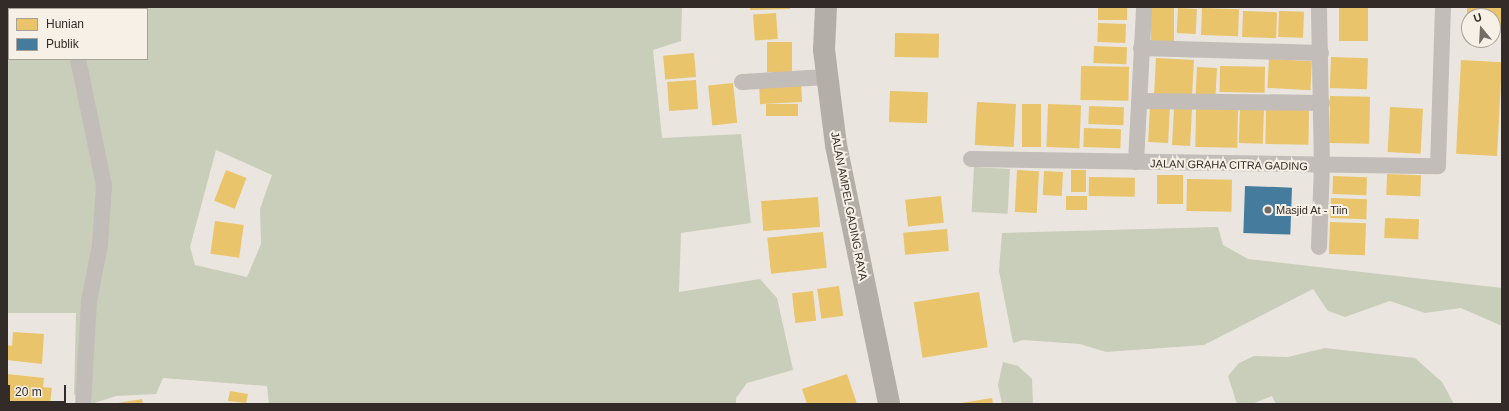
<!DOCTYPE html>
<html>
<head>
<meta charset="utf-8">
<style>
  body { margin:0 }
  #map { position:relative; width:1509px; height:411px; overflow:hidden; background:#eae5de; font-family:Helvetica,sans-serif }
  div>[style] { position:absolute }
  .green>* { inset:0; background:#c9ceba; transform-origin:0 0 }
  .homes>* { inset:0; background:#e9c46a; transform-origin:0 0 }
  .public>* { inset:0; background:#457b9d; transform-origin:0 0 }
  .minor>* { height:16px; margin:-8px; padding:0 8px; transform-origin:8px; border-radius:8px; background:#c2bdb8 }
  .secondary>* { height:22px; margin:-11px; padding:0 11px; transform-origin:11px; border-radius:11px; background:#b3aea8 }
  .dots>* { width:11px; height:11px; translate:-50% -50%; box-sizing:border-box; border:2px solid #f6f0e6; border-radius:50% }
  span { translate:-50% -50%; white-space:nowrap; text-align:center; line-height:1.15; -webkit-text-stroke:4px #f6f0e6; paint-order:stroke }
  .street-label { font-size:11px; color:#322b27 }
  .poi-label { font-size:11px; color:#322b27 }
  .left { translate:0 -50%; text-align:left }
  .frame { position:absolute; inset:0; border:8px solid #322b27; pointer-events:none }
  .legend { position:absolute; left:8px; top:8px; width:140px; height:52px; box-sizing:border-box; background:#f6f0e6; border:1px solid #a8a19a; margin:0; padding:5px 7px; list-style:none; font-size:12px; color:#322b27 }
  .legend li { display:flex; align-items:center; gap:8px; height:20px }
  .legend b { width:20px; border:1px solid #a8a19a }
  .north { position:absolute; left:1461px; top:8px; width:40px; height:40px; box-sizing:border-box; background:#f6f0e6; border:1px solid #a8a19a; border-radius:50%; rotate:342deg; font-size:11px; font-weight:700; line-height:16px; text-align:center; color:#322b27 }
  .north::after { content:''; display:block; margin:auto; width:14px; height:18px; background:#726c67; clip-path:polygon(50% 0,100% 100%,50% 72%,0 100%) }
  .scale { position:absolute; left:8px; top:385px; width:58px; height:18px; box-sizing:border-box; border:2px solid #322b27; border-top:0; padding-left:5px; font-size:12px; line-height:14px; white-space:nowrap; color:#322b27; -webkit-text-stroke:3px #f6f0e6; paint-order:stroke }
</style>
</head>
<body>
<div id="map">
  <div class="green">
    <div style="clip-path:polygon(evenodd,7px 7px,682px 7px,681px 41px,653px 50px,662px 138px,741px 134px,751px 223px,681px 233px,679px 292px,760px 279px,777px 298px,793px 370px,747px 383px,736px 398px,736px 404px,269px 404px,267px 386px,163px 378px,156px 394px,116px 396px,91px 404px,74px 394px,76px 313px,7px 313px,7px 7px,9px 9px,147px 9px,147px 59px,9px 59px,9px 9px,7px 7px,216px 150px,272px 175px,260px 209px,261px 244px,247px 277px,195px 265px,190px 247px,216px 150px)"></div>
    <div style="left:974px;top:167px;width:36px;height:45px;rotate:3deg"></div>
    <div style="clip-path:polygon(1218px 227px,1223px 245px,1248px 259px,1502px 288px,1502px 326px,1461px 308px,1425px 313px,1390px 301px,1345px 317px,1328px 311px,1313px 289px,1204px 345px,1106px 352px,1080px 344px,1023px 340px,1013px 343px,999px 271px,1002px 233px)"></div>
    <div style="clip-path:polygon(1325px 348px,1415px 358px,1442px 382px,1454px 404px,1276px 404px,1272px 396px,1252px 404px,1237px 404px,1228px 376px,1239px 363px,1254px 356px,1288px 357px)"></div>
    <div style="clip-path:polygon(1003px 362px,1018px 366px,1032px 379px,1033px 404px,1002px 404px,998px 385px)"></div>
  </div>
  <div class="homes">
    <div style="clip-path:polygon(750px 7px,790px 7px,790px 9px,750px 10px)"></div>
    <div style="left:1098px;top:7px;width:29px;height:13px"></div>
    <div style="left:1151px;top:7px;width:23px;height:36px"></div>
    <div style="left:1339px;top:7px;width:29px;height:34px"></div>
    <div style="clip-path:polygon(1467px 7px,1502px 7px,1502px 25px,1493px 25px,1493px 16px,1469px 16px,1467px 25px)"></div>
    <div style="left:1178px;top:8px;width:19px;height:25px;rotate:3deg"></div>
    <div style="left:1202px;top:8px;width:37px;height:27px;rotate:2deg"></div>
    <div style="left:1243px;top:11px;width:34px;height:26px;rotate:2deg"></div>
    <div style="left:1279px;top:11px;width:25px;height:26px;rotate:2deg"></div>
    <div style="left:776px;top:13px;width:26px;height:23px;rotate:86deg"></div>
    <div style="left:1098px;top:23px;width:28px;height:19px;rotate:2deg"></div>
    <div style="left:895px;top:33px;width:44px;height:24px;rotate:1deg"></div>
    <div style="left:792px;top:42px;width:30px;height:25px;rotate:90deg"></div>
    <div style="left:1094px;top:46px;width:33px;height:17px;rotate:2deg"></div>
    <div style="left:694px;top:53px;width:24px;height:31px;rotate:85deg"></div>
    <div style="left:1331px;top:57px;width:37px;height:31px;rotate:2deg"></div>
    <div style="left:1156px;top:58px;width:38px;height:40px;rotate:3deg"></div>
    <div style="left:1269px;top:59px;width:43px;height:29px;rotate:3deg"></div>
    <div style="left:1461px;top:60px;width:41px;height:94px;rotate:3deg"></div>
    <div style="left:1081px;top:66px;width:48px;height:34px;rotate:1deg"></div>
    <div style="left:1220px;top:66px;width:45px;height:26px;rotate:1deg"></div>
    <div style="left:1197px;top:67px;width:20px;height:27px;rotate:3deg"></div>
    <div style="left:696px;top:80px;width:29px;height:29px;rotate:86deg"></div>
    <div style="left:801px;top:81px;width:21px;height:42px;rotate:87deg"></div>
    <div style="left:733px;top:83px;width:40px;height:25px;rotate:84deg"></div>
    <div style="left:890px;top:91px;width:38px;height:31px;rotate:2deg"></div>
    <div style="left:1330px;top:96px;width:40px;height:47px;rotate:1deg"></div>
    <div style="left:977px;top:102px;width:39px;height:43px;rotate:3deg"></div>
    <div style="left:798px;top:104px;width:12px;height:32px;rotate:90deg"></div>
    <div style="left:1022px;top:104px;width:19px;height:43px"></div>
    <div style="left:1048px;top:104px;width:33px;height:43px;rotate:2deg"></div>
    <div style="left:1089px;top:106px;width:35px;height:18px;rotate:2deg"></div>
    <div style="left:1150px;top:106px;width:20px;height:36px;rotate:3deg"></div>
    <div style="left:1196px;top:107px;width:42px;height:40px;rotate:1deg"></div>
    <div style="left:1390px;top:107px;width:33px;height:45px;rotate:3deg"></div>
    <div style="left:1174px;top:108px;width:18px;height:37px;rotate:3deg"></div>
    <div style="left:1240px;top:108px;width:24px;height:35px;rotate:2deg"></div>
    <div style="left:1266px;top:109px;width:43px;height:35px;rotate:1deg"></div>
    <div style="left:1084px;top:128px;width:37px;height:19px;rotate:2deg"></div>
    <div style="left:226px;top:170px;width:22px;height:33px;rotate:21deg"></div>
    <div style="left:1017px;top:170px;width:22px;height:42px;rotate:3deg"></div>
    <div style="left:1071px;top:170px;width:15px;height:22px"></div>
    <div style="left:1044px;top:171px;width:19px;height:24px;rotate:3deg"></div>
    <div style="left:1387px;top:174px;width:34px;height:21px;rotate:2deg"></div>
    <div style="left:1157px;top:175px;width:26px;height:29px"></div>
    <div style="left:1333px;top:176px;width:34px;height:18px;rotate:2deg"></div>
    <div style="left:1089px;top:177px;width:46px;height:19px;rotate:1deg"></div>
    <div style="left:1187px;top:179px;width:45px;height:32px;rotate:1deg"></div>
    <div style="left:941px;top:196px;width:27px;height:36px;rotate:84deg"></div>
    <div style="left:1066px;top:196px;width:21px;height:14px"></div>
    <div style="left:818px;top:197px;width:30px;height:57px;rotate:86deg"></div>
    <div style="left:1331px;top:198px;width:36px;height:20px;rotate:2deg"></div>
    <div style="left:1385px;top:218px;width:34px;height:20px;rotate:2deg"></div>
    <div style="left:215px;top:221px;width:29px;height:33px;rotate:8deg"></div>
    <div style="left:1330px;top:222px;width:36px;height:32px;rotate:2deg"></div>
    <div style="left:947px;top:229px;width:22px;height:44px;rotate:85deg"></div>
    <div style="left:823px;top:232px;width:36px;height:56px;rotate:84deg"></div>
    <div style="left:839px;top:286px;width:30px;height:22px;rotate:82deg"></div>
    <div style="left:813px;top:291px;width:30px;height:21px;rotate:84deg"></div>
    <div style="left:979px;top:292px;width:56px;height:66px;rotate:81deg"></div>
    <div style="clip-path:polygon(13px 332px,44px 334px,42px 364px,7px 360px,7px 345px,12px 346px)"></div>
    <div style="clip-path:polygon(7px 374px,44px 378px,43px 387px,52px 388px,50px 404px,7px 404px)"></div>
    <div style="clip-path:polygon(847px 374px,857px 404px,807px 404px,802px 389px)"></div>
    <div style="clip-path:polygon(230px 391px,248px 394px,246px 403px,228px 401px)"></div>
    <div style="clip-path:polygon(992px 398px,993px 404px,961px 404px,961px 403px)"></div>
    <div style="clip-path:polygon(142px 399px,143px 404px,118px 404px,118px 403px)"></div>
  </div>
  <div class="public">
    <div style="left:1245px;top:186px;width:47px;height:47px;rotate:2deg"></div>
  </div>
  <div class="minor">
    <div style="left:63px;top:7px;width:2px;rotate:63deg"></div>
    <div style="left:1141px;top:48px;width:180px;rotate:1.6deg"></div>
    <div style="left:78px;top:59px;width:130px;rotate:78.4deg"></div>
    <div style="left:104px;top:186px;width:59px;rotate:93.9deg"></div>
    <div style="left:100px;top:245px;width:57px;rotate:101.1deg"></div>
    <div style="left:89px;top:301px;width:103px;rotate:93.3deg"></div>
    <div style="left:742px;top:82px;width:85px;rotate:-3.4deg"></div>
    <div style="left:1140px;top:101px;width:182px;rotate:0.6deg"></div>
    <div style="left:971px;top:159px;width:467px;rotate:0.9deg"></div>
    <div style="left:1438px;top:166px;width:159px;rotate:-88.2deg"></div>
    <div style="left:1136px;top:162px;width:155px;rotate:-87deg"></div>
    <div style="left:1319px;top:247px;width:80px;rotate:-87.9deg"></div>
    <div style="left:1322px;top:167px;width:160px;rotate:-91.1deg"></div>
  </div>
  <div class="secondary">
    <div style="left:826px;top:7px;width:43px;rotate:92.7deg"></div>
    <div style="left:824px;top:50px;width:96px;rotate:82.8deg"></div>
    <div style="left:836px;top:145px;width:264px;rotate:78.4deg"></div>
  </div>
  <div class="dots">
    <div style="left:1268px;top:210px;background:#726c67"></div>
  </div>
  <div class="street-label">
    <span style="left:1229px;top:165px;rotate:1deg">JALAN GRAHA CITRA GADING</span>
    <span style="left:849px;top:206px;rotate:79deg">JALAN AMPEL GADING RAYA</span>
  </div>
  <div class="poi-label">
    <span class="left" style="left:1276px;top:210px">Masjid At - Tiin</span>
  </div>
  <div class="frame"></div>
  <ul class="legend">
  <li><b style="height:11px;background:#e9c46a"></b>Hunian</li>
  <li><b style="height:11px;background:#457b9d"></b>Publik</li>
  </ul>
  <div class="north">U</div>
  <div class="scale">20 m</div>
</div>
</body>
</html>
